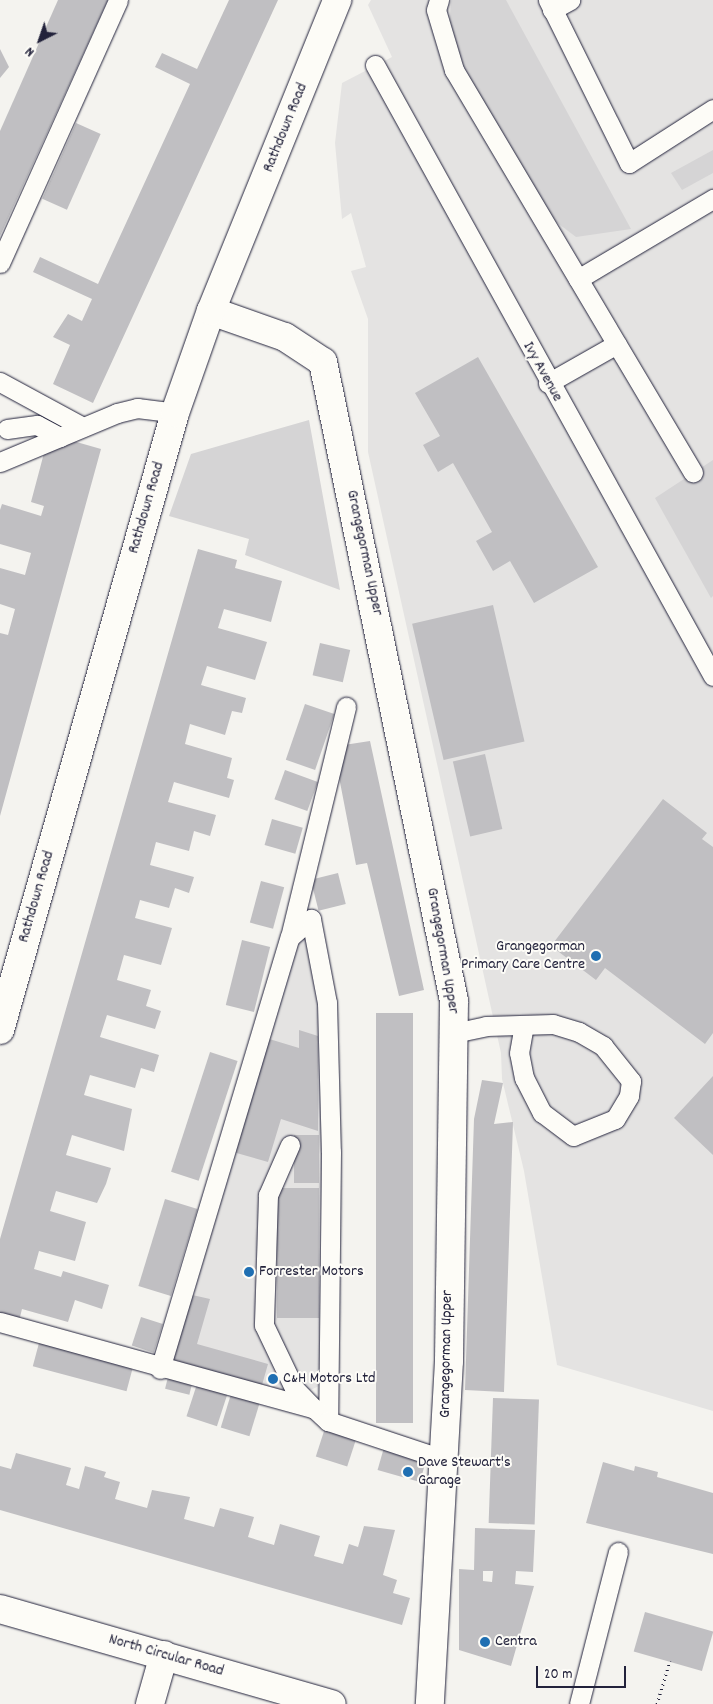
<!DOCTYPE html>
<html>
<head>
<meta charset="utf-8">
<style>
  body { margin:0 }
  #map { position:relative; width:713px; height:1704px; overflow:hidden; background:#f4f3ef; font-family:Dekko,sans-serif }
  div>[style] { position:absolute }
  .built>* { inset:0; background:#e4e3e2 }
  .green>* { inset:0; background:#d5d4d5 }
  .building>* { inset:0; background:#c0bfc2; transform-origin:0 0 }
  .path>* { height:3px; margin-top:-1.5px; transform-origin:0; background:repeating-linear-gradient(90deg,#22223b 0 1px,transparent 0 5px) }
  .roads { filter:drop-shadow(0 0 1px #22223b) drop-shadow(0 0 1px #22223b) }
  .lane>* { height:19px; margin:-9.5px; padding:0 9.5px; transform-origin:9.5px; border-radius:9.5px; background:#fdfcf7 }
  .street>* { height:28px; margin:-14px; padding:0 14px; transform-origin:14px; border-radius:14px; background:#fdfcf7 }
  .secondary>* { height:28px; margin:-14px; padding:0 14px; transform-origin:14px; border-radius:14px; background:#fdfcf7 }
  .dots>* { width:14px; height:14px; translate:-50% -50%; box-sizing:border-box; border:2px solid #fdfcf7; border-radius:50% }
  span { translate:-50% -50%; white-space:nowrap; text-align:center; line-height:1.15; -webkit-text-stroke:4px #fdfcf7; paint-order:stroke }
  .street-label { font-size:16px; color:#22223b }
  .poi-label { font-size:16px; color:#22223b }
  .right { translate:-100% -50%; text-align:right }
  .left { translate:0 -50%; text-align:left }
  .north { position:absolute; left:15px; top:15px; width:50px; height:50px; -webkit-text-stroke:4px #fdfcf7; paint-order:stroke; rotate:221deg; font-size:14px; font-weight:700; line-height:20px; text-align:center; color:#22223b }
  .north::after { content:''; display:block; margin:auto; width:18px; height:22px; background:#22223b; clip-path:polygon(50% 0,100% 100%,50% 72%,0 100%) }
  .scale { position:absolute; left:536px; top:1666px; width:90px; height:22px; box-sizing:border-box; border:2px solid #22223b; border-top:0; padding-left:6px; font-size:15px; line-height:18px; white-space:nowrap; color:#22223b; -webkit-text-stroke:4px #fdfcf7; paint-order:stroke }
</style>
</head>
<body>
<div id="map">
  <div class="built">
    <div style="clip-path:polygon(371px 0,713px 0,713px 1411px,557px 1365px,524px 1171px,502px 1079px,501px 1053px,368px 452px,368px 319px,351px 271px,366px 267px,351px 213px,342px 219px,335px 143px,342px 83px,392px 57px,368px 5px)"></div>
    <div style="clip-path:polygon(306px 928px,321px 980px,325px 1383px,294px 1398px,165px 1363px,296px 932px)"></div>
  </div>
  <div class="green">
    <div style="clip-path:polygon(451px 0,506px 0,631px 229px,576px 237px,551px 218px,462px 74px,449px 36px)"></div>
    <div style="clip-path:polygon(713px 150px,713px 173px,682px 190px,671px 173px)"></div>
    <div style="clip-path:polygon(309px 420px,340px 590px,245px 555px,249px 539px,169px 516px,191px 454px)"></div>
    <div style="clip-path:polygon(713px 460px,713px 596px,711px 598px,655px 498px)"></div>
  </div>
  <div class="building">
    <div style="clip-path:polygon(58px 0,108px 0,0 236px,0 131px)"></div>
    <div style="clip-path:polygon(229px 0,278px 0,93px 403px,53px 384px,70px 345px,53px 337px,68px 314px,82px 321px,92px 299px,33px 272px,40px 257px,98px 284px,190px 84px,155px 67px,162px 53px,197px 69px)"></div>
    <div style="clip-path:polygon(0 49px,9px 67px,0 78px)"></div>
    <div style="left:76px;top:123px;width:27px;height:83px;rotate:24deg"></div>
    <div style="clip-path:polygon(478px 357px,598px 567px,534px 603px,510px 561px,493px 571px,476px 541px,492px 532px,453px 463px,438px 472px,423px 445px,440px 436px,415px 393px)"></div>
    <div style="clip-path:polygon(73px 441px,101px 449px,0 816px,0 633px,8px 635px,15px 609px,0 604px,0 568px,25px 575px,31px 553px,0 544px,0 510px,2px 504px,41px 516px,44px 506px,31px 502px,44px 453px)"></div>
    <div style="clip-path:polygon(198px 549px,237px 560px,235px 568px,282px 581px,271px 622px,224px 609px,218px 628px,267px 642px,255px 680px,207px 666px,201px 685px,246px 698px,242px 713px,232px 711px,225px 735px,190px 724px,185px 744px,232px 758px,227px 778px,234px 780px,229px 798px,174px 782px,168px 802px,216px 815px,210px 836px,194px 831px,189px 851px,156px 842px,150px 865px,194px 877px,189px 893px,175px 888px,169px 908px,140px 900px,135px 918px,172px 928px,161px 965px,124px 955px,117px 980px,151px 990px,146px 1006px,161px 1011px,155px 1029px,107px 1015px,100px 1037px,159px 1055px,154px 1072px,141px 1068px,135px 1088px,90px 1075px,84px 1095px,132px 1109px,124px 1151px,72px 1135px,66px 1155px,111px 1168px,106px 1184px,97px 1203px,56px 1191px,50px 1211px,86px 1222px,75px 1261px,39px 1251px,34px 1269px,61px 1277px,63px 1271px,109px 1285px,102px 1309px,75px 1300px,68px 1322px,22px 1309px,19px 1321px,0 1315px,0 1239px)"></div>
    <div style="left:493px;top:605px;width:140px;height:83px;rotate:77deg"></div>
    <div style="left:320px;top:643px;width:31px;height:33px;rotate:13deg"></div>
    <div style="left:305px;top:704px;width:31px;height:59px;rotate:19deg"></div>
    <div style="clip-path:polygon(370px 741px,424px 990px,399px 996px,367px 863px,356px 865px,339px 777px,344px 745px)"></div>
    <div style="left:485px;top:754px;width:77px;height:33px;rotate:77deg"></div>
    <div style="left:285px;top:770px;width:35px;height:31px;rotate:20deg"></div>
    <div style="clip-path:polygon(663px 799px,707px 833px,702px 839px,713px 847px,713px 1033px,705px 1044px,605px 968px,596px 980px,551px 946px)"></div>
    <div style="left:272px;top:819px;width:32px;height:27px;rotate:16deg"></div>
    <div style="left:338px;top:873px;width:32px;height:28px;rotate:76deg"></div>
    <div style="left:261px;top:881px;width:24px;height:43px;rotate:15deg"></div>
    <div style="left:242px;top:940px;width:29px;height:67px;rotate:14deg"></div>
    <div style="left:376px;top:1013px;width:37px;height:410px"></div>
    <div style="clip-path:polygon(299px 1030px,318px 1036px,318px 1131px,281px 1119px,268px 1162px,233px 1152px,266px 1038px,299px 1048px)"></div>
    <div style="left:210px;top:1052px;width:29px;height:126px;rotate:18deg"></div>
    <div style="clip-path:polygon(713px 1076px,713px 1155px,674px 1118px)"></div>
    <div style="clip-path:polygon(482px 1080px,503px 1083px,494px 1124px,513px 1122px,504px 1392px,465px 1390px,474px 1119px)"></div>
    <div style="left:294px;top:1135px;width:25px;height:48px"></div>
    <div style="left:277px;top:1188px;width:42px;height:130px"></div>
    <div style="left:165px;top:1199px;width:34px;height:91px;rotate:17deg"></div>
    <div style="clip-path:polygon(188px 1294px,210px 1299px,197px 1344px,268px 1364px,262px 1385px,170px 1359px)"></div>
    <div style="left:141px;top:1317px;width:23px;height:30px;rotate:18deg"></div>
    <div style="left:39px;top:1343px;width:97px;height:24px;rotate:15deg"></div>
    <div style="left:168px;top:1377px;width:25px;height:12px;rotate:14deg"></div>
    <div style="left:197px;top:1384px;width:32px;height:34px;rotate:18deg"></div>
    <div style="left:231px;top:1394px;width:30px;height:35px;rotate:17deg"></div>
    <div style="left:493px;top:1398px;width:46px;height:125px;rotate:2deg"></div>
    <div style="left:326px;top:1425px;width:33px;height:33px;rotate:18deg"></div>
    <div style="left:385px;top:1444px;width:44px;height:27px;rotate:16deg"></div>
    <div style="clip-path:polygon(16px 1453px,71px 1468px,66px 1485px,79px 1489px,85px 1466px,106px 1472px,104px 1477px,120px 1482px,115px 1499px,147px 1508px,152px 1490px,190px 1497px,184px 1519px,214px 1527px,220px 1508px,254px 1517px,248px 1537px,264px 1542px,274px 1545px,280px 1524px,320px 1536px,314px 1556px,343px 1564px,349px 1544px,358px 1547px,364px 1526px,395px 1530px,383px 1575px,397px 1580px,393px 1593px,410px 1598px,402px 1625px,0 1510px,0 1466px,11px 1469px)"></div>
    <div style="clip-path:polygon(603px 1462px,634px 1471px,635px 1466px,658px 1472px,657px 1477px,713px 1493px,713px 1554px,586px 1523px)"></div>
    <div style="clip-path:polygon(evenodd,475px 1528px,535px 1530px,533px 1572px,516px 1571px,515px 1584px,534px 1586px,511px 1666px,459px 1650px,459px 1569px,474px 1570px,475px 1528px,483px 1571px,493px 1571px,492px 1582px,483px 1581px,483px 1571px)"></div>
    <div style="left:645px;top:1612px;width:71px;height:41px;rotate:16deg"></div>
  </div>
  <div class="path">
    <div style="left:657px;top:1704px;width:45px;rotate:-73.2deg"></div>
  </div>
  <div class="roads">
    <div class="lane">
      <div style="left:439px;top:0;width:10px;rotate:107deg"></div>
      <div style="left:436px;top:10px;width:63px;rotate:73.3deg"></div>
      <div style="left:454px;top:70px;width:468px;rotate:59.3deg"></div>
      <div style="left:548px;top:0;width:182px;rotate:63.6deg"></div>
      <div style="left:629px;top:163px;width:100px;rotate:-32.7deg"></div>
      <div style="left:552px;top:10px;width:21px;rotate:-29deg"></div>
      <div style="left:375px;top:65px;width:698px;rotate:61.05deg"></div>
      <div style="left:0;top:263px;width:288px;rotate:-65.8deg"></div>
      <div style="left:578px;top:279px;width:157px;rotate:-30.7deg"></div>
      <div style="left:0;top:382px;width:94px;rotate:28.5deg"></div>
      <div style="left:548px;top:383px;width:79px;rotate:-29.5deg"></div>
      <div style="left:7px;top:429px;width:30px;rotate:-8deg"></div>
      <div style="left:37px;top:425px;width:26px;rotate:28deg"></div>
      <div style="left:0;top:462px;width:127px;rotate:-22.7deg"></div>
      <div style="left:117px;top:413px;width:21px;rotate:-14deg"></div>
      <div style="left:137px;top:408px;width:38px;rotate:7deg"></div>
      <div style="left:290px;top:937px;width:28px;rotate:-41deg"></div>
      <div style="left:311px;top:919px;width:86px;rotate:79.2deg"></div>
      <div style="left:327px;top:1003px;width:149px;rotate:88.5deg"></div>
      <div style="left:331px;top:1152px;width:269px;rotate:90.6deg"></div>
      <div style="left:454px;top:1033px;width:33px;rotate:-12deg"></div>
      <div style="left:486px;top:1026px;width:67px;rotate:-1.7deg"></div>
      <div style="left:553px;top:1024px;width:27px;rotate:17deg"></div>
      <div style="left:579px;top:1032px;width:28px;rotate:30deg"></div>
      <div style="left:603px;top:1046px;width:45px;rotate:51.3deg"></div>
      <div style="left:631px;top:1081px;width:15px;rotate:98deg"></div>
      <div style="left:629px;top:1096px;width:27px;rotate:121deg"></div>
      <div style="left:615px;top:1119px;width:45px;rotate:158deg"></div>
      <div style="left:573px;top:1136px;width:39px;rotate:-143deg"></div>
      <div style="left:542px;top:1113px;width:39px;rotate:-117deg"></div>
      <div style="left:524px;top:1078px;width:25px;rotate:-101deg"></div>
      <div style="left:519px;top:1053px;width:28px;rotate:-80deg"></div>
      <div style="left:290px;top:1145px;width:55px;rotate:113.7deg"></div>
      <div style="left:268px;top:1195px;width:130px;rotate:91.8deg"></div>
      <div style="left:264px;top:1325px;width:70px;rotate:64.5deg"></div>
      <div style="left:294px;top:1388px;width:29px;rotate:46deg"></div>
      <div style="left:0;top:1322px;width:327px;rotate:15.4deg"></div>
      <div style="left:315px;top:1409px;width:18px;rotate:43deg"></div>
      <div style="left:328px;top:1421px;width:123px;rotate:18.4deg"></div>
      <div style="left:160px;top:1369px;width:451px;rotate:-73.3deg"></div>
      <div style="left:290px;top:937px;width:237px;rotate:-76.3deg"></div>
      <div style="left:579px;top:1704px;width:157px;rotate:-75.6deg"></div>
    </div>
    <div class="street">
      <div style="left:211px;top:311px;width:78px;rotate:19.4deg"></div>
      <div style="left:285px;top:337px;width:45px;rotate:33.3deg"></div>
      <div style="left:323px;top:362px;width:652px;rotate:78.41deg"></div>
      <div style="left:454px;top:1001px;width:360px;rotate:90.8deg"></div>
      <div style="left:449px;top:1361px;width:344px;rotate:93.2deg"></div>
      <div style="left:0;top:1030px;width:641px;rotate:-74.17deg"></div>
      <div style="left:175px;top:413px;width:108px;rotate:-70.6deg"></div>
      <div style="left:211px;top:311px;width:336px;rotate:-67.9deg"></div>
    </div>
    <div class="secondary">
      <div style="left:0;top:1609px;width:345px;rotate:16deg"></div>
      <div style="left:150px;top:1704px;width:51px;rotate:-74.1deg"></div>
    </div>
  </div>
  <div class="dots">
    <div style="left:596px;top:956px;background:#1f6fb2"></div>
    <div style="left:249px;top:1272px;background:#1f6fb2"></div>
    <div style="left:273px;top:1379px;background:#1f6fb2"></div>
    <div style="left:408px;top:1472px;background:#1f6fb2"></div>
    <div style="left:485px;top:1642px;background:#1f6fb2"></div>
  </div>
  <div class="street-label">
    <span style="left:286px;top:128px;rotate:-68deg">Rathdown Road</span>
    <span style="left:542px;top:372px;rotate:61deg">Ivy Avenue</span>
    <span style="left:147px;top:508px;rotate:-74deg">Rathdown Road</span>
    <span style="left:364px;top:553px;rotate:78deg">Grangegorman Upper</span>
    <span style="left:37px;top:897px;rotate:-74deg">Rathdown Road</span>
    <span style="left:442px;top:951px;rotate:80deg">Grangegorman Upper</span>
    <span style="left:447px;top:1354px;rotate:-89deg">Grangegorman Upper</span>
    <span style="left:166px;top:1656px;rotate:16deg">North Circular Road</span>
  </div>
  <div class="poi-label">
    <span class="right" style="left:585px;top:956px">Grangegorman<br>Primary Care Centre</span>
    <span class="left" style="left:259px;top:1272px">Forrester Motors</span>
    <span class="left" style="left:283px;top:1379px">C&amp;H Motors Ltd</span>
    <span class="left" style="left:418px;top:1472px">Dave Stewart's<br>Garage</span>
    <span class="left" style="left:495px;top:1642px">Centra</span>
  </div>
  <div class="north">N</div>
  <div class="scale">20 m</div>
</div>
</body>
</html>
